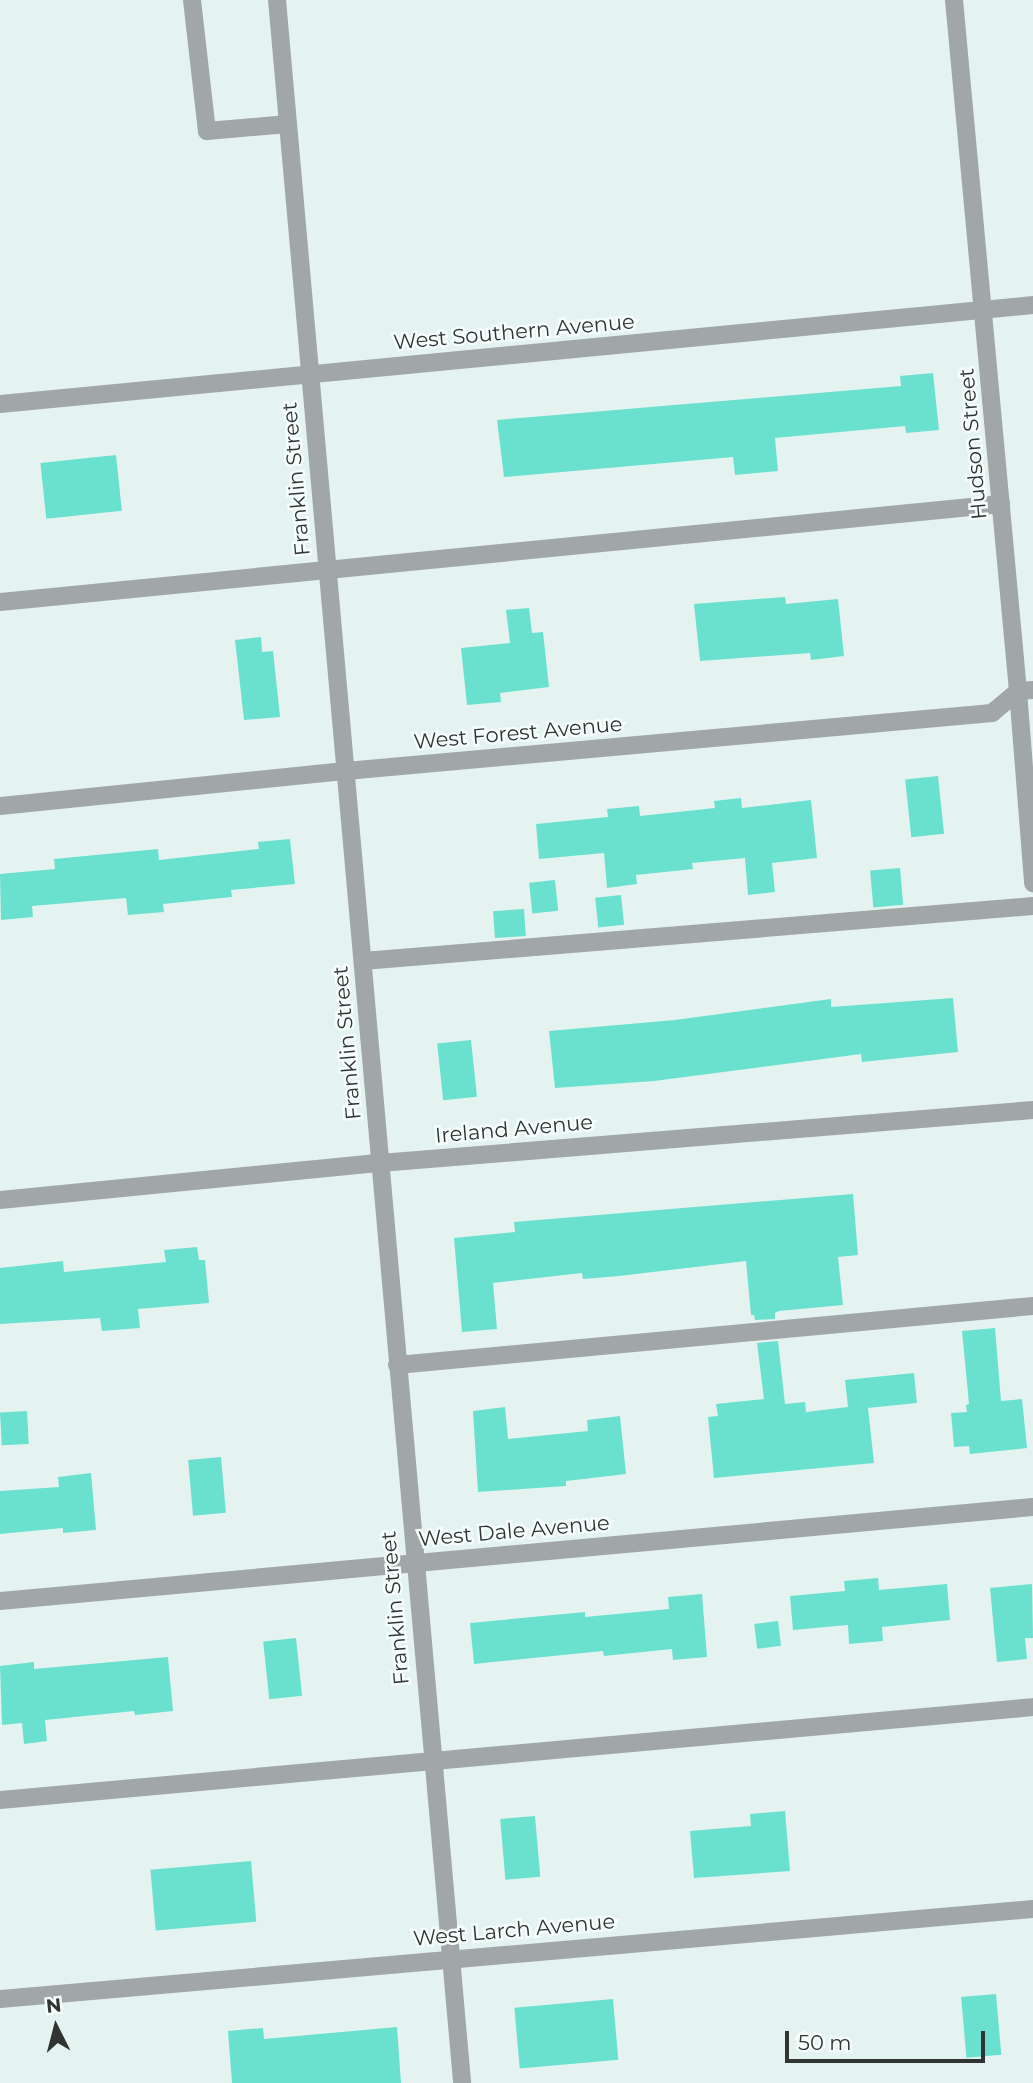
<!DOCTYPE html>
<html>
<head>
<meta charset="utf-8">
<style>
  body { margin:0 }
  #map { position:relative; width:1033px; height:2083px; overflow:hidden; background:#e4f3f0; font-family:Montserrat,sans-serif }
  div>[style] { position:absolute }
  .building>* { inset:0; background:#6ae1cf; transform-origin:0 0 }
  .minor>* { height:18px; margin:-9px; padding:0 9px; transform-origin:9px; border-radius:9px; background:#a1a7a6 }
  span { translate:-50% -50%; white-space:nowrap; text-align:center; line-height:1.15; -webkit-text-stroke:5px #f5fefd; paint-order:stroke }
  .street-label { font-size:21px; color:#303534 }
  .north { position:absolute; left:21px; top:1992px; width:70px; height:70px; -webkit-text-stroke:5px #f5fefd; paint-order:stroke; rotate:354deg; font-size:19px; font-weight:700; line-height:28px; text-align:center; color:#303534 }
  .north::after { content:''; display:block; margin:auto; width:24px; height:32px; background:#303534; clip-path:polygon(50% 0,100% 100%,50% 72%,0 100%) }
  .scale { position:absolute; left:785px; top:2031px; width:200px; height:32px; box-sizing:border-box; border:4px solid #303534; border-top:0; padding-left:9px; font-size:21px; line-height:24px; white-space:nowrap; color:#303534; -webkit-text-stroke:5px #f5fefd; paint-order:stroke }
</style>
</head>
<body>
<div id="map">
  <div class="building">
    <div style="clip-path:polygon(933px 373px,939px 430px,906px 433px,905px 426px,775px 438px,778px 471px,735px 475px,733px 457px,504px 477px,497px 420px,901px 386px,900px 376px)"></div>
    <div style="left:116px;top:455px;width:56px;height:76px;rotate:84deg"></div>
    <div style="clip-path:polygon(785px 597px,786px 604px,838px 599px,844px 656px,811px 660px,810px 653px,700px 661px,694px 604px)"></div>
    <div style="clip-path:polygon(529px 608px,532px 633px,543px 632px,549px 687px,500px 693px,501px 702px,467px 705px,461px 648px,510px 643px,506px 610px)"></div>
    <div style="clip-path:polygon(261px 637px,262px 652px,273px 651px,280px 717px,244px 720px,235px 640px)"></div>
    <div style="left:938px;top:776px;width:58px;height:33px;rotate:84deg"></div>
    <div style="clip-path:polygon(741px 798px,742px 808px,811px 800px,817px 858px,772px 863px,775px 892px,748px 895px,745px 858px,692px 863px,693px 869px,636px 875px,637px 884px,607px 888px,604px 853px,539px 859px,536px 824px,608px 817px,607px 809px,639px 806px,640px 816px,715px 808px,714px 801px)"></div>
    <div style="clip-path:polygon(290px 839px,295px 884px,231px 890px,232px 897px,163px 904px,164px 912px,128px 915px,126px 898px,32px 906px,33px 917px,1px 920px,0 874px,55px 869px,54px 859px,158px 849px,159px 860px,259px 849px,258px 842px)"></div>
    <div style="left:900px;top:868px;width:37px;height:30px;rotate:85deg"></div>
    <div style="left:555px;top:880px;width:31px;height:26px;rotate:84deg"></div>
    <div style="left:621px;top:895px;width:30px;height:26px;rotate:84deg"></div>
    <div style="left:524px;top:909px;width:27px;height:31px;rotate:86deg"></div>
    <div style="clip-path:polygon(953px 998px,958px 1052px,862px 1062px,861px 1054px,654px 1081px,555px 1088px,549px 1031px,675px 1020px,831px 999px,831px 1007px)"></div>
    <div style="left:471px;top:1040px;width:57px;height:34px;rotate:84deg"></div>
    <div style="clip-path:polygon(853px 1194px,858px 1255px,838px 1257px,843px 1305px,779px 1311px,775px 1313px,775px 1319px,755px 1320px,754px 1315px,751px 1315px,746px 1261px,619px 1276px,583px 1279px,582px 1273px,493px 1283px,497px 1329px,462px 1332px,454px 1238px,515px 1232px,514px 1222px)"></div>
    <div style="clip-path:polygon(197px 1247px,199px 1260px,205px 1260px,209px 1303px,138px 1309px,140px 1328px,102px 1331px,100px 1318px,0 1324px,0 1268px,63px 1261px,64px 1272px,166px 1262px,164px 1250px)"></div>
    <div style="clip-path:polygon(995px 1328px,1001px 1401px,1022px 1399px,1027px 1448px,970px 1454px,969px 1446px,954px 1447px,951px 1413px,967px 1412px,966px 1405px,969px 1404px,962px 1331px)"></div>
    <div style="clip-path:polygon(778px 1341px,785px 1404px,805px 1402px,806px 1412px,848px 1407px,845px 1380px,914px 1373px,917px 1403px,868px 1408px,874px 1463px,714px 1478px,708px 1417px,718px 1416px,716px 1404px,764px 1399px,757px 1343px)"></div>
    <div style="clip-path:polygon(505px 1407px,508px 1439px,588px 1431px,587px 1420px,620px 1416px,626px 1474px,566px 1481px,566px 1486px,478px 1492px,473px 1411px)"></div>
    <div style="left:27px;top:1411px;width:33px;height:27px;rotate:87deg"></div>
    <div style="left:221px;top:1457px;width:56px;height:33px;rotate:85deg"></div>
    <div style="clip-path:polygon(91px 1473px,96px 1530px,63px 1533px,63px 1528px,0 1534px,0 1491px,59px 1487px,58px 1477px)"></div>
    <div style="clip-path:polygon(878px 1578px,879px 1590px,947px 1584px,950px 1620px,882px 1627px,883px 1641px,849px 1644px,848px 1625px,793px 1630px,790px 1596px,845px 1591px,844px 1581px)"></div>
    <div style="clip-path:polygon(1032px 1584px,1033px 1638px,1025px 1638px,1027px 1659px,997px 1662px,990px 1588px)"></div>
    <div style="clip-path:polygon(702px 1594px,707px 1657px,673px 1660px,672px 1649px,604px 1656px,603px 1651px,474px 1664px,470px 1623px,585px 1612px,585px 1617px,669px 1609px,668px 1597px)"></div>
    <div style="left:778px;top:1621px;width:25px;height:24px;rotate:83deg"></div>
    <div style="left:296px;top:1638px;width:58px;height:33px;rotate:84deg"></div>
    <div style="clip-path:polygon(168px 1657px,173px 1711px,135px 1715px,134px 1711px,45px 1720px,47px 1741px,24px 1744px,22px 1723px,2px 1725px,0 1666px,34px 1662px,34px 1669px)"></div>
    <div style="clip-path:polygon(785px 1811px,790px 1871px,694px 1878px,690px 1831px,751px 1826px,750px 1814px)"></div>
    <div style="left:535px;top:1816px;width:61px;height:35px;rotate:85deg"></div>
    <div style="left:251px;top:1861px;width:61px;height:101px;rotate:85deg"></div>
    <div style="left:996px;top:1994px;width:61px;height:35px;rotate:85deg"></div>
    <div style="left:613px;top:1999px;width:61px;height:99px;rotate:85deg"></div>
    <div style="clip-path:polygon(397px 2027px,401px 2083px,232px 2083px,228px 2031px,263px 2028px,264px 2039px)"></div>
  </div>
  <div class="minor">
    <div style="left:192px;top:0;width:132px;rotate:83.5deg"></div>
    <div style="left:207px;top:131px;width:81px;rotate:-4.9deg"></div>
    <div style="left:277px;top:0;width:2091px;rotate:84.92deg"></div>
    <div style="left:954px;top:0;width:694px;rotate:84.71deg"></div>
    <div style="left:1018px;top:691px;width:193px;rotate:85.5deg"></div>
    <div style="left:0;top:404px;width:1038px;rotate:-5.47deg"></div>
    <div style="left:0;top:602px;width:1006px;rotate:-5.59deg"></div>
    <div style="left:0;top:806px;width:348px;rotate:-5.8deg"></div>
    <div style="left:346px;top:771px;width:649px;rotate:-5.13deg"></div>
    <div style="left:992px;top:713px;width:34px;rotate:-40deg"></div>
    <div style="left:1018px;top:691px;width:15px;rotate:-4deg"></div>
    <div style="left:363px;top:961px;width:672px;rotate:-4.69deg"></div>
    <div style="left:0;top:1200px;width:382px;rotate:-5.6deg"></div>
    <div style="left:380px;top:1163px;width:655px;rotate:-4.64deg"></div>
    <div style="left:397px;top:1365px;width:639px;rotate:-5.3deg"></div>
    <div style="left:0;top:1601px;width:1037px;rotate:-5.2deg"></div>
    <div style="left:0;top:1800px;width:1037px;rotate:-5.14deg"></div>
    <div style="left:0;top:1999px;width:1037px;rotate:-4.98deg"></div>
  </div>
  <div class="street-label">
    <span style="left:514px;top:332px;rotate:-5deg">West Southern Avenue</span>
    <span style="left:973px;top:444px;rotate:-95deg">Hudson Street</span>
    <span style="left:296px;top:479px;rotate:-95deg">Franklin Street</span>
    <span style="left:518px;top:733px;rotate:-5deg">West Forest Avenue</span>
    <span style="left:347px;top:1043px;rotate:-95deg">Franklin Street</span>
    <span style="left:514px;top:1129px;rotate:-5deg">Ireland Avenue</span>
    <span style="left:514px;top:1531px;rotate:-5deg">West Dale Avenue</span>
    <span style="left:395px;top:1608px;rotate:-95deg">Franklin Street</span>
    <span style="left:514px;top:1930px;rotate:-5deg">West Larch Avenue</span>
  </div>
  <div class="north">N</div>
  <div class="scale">50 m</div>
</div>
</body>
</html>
